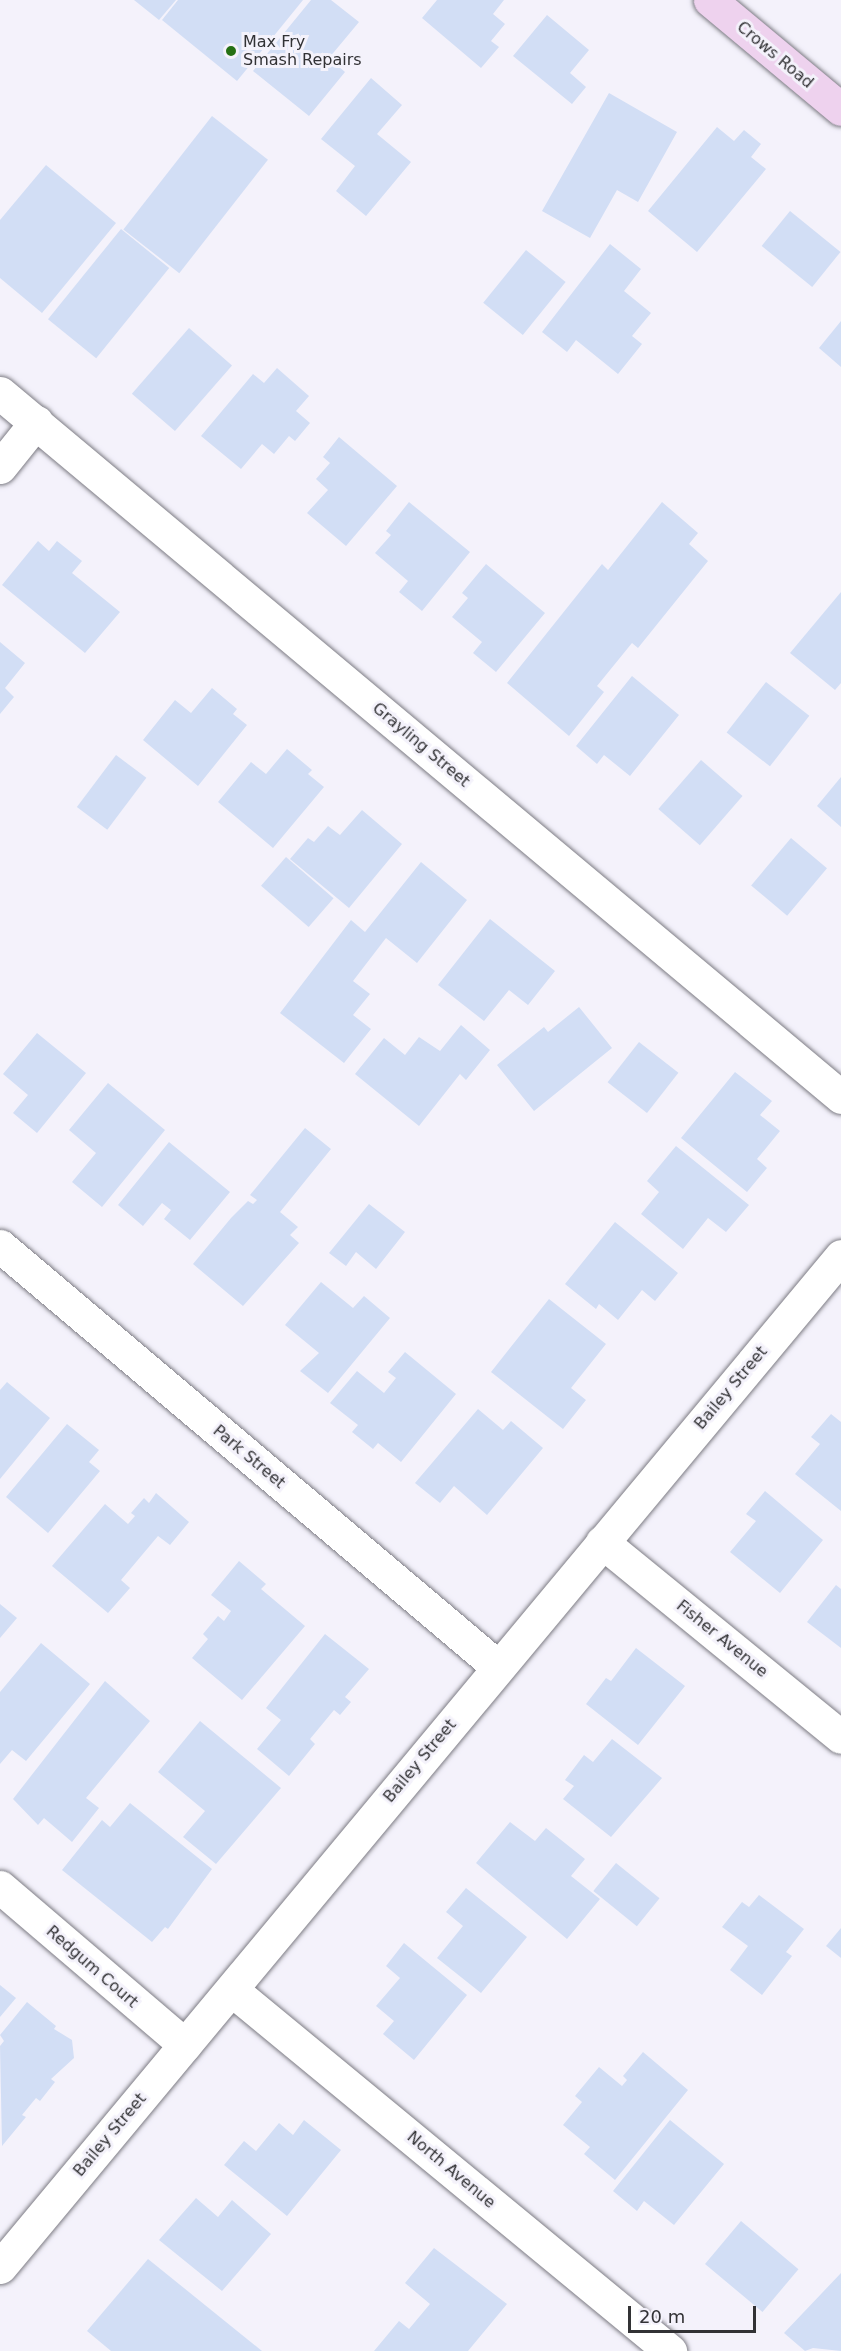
<!DOCTYPE html>
<html>
<head>
<meta charset="utf-8">
<style>
  body { margin:0 }
  #map { position:relative; width:841px; height:2351px; overflow:hidden; background:#f4f2fb; font-family:"DejaVu Sans",sans-serif }
  div>[style] { position:absolute }
  .building>* { inset:0; background:#d2def5; transform-origin:0 0 }
  .roads { filter:drop-shadow(0 0 2px #7d7c84) drop-shadow(0 0 2px #7d7c84) }
  .street>* { height:33px; margin:-16.5px; padding:0 16.5px; transform-origin:16.5px; border-radius:16.5px; background:#fff }
  .secondary>* { height:33px; margin:-16.5px; padding:0 16.5px; transform-origin:16.5px; border-radius:16.5px; background:#eed2ee }
  .dots>* { width:16px; height:16px; translate:-50% -50%; box-sizing:border-box; border:3px solid #f4f2fb; border-radius:50% }
  span { translate:-50% -50%; white-space:nowrap; text-align:center; line-height:1.15; -webkit-text-stroke:6px #f4f2fb; paint-order:stroke }
  .poi-label { font-size:16px; color:#323235 }
  .left { translate:0 -50%; text-align:left }
  .street-label { font-size:16px; color:#323235 }
  .scale { position:absolute; left:628px; top:2306px; width:128px; height:27px; box-sizing:border-box; border:3px solid #323235; border-top:0; padding-left:8px; font-size:18px; line-height:21px; white-space:nowrap; color:#323235; -webkit-text-stroke:4px #f4f2fb; paint-order:stroke }
</style>
</head>
<body>
<div id="map">
  <div class="building">
    <div style="clip-path:polygon(134px 0,176px 0,159px 20px)"></div>
    <div style="clip-path:polygon(178px 0,303px 0,237px 81px,162px 20px)"></div>
    <div style="clip-path:polygon(311px 0,331px 0,359px 22px,329px 58px,345px 72px,309px 116px,253px 71px)"></div>
    <div style="clip-path:polygon(437px 0,504px 0,493px 14px,505px 24px,491px 41px,499px 47px,481px 68px,422px 18px)"></div>
    <div style="clip-path:polygon(547px 15px,589px 50px,570px 73px,586px 87px,572px 104px,513px 56px)"></div>
    <div style="clip-path:polygon(371px 78px,402px 105px,377px 134px,411px 162px,366px 216px,336px 191px,355px 166px,321px 139px)"></div>
    <div style="clip-path:polygon(609px 93px,677px 132px,638px 202px,617px 190px,590px 238px,542px 211px)"></div>
    <div style="left:212px;top:116px;width:71px;height:144px;rotate:38deg"></div>
    <div style="clip-path:polygon(717px 127px,734px 141px,744px 130px,761px 144px,751px 157px,766px 169px,697px 252px,648px 211px)"></div>
    <div style="clip-path:polygon(46px 165px,116px 223px,42px 313px,0 278px,0 220px)"></div>
    <div style="left:790px;top:211px;width:65px;height:45px;rotate:39deg"></div>
    <div style="left:121px;top:229px;width:62px;height:116px;rotate:39deg"></div>
    <div style="clip-path:polygon(610px 244px,641px 269px,624px 291px,651px 313px,632px 336px,642px 344px,618px 374px,576px 340px,567px 352px,542px 332px)"></div>
    <div style="left:526px;top:250px;width:51px;height:68px;rotate:39deg"></div>
    <div style="clip-path:polygon(841px 321px,841px 367px,819px 348px)"></div>
    <div style="left:189px;top:328px;width:57px;height:87px;rotate:41deg"></div>
    <div style="clip-path:polygon(277px 368px,309px 396px,296px 411px,310px 423px,295px 441px,289px 436px,274px 454px,262px 444px,241px 469px,201px 436px,253px 374px,264px 383px)"></div>
    <div style="clip-path:polygon(339px 437px,397px 486px,346px 546px,307px 513px,328px 490px,316px 479px,330px 463px,323px 457px)"></div>
    <div style="clip-path:polygon(409px 502px,470px 552px,422px 611px,399px 592px,408px 581px,375px 553px,391px 535px,386px 531px)"></div>
    <div style="clip-path:polygon(662px 502px,698px 533px,689px 544px,708px 561px,638px 648px,632px 643px,597px 686px,604px 692px,569px 736px,507px 683px,602px 564px,608px 570px)"></div>
    <div style="clip-path:polygon(38px 541px,49px 551px,57px 541px,82px 561px,72px 573px,120px 612px,85px 653px,2px 585px)"></div>
    <div style="clip-path:polygon(486px 564px,545px 613px,496px 672px,473px 653px,482px 642px,452px 617px,468px 598px,462px 593px)"></div>
    <div style="clip-path:polygon(841px 592px,841px 683px,835px 690px,790px 653px)"></div>
    <div style="clip-path:polygon(0 642px,25px 663px,5px 688px,14px 697px,0 714px)"></div>
    <div style="clip-path:polygon(632px 676px,679px 715px,630px 776px,604px 755px,597px 764px,576px 746px)"></div>
    <div style="left:766px;top:682px;width:55px;height:64px;rotate:38deg"></div>
    <div style="clip-path:polygon(212px 688px,237px 709px,233px 714px,247px 725px,198px 786px,143px 740px,175px 700px,191px 713px)"></div>
    <div style="clip-path:polygon(287px 749px,312px 770px,308px 774px,324px 787px,273px 848px,218px 802px,251px 762px,266px 774px)"></div>
    <div style="left:116px;top:755px;width:38px;height:65px;rotate:37deg"></div>
    <div style="left:701px;top:760px;width:55px;height:65px;rotate:41deg"></div>
    <div style="clip-path:polygon(841px 777px,841px 827px,817px 806px)"></div>
    <div style="clip-path:polygon(362px 810px,402px 844px,349px 908px,290px 859px,308px 838px,314px 842px,328px 826px,340px 835px)"></div>
    <div style="left:791px;top:838px;width:47px;height:62px;rotate:40deg"></div>
    <div style="left:286px;top:857px;width:63px;height:38px;rotate:41deg"></div>
    <div style="clip-path:polygon(421px 862px,467px 900px,417px 963px,386px 938px,353px 981px,370px 994px,353px 1015px,371px 1029px,344px 1063px,280px 1013px,351px 920px,365px 932px)"></div>
    <div style="clip-path:polygon(490px 919px,555px 971px,528px 1005px,509px 990px,484px 1021px,438px 985px)"></div>
    <div style="clip-path:polygon(579px 1007px,612px 1048px,534px 1111px,497px 1065px,544px 1027px,548px 1032px)"></div>
    <div style="clip-path:polygon(461px 1025px,490px 1050px,466px 1080px,460px 1074px,419px 1126px,355px 1074px,384px 1038px,405px 1055px,419px 1037px,440px 1051px)"></div>
    <div style="clip-path:polygon(37px 1033px,86px 1073px,37px 1133px,13px 1113px,28px 1095px,3px 1074px)"></div>
    <div style="left:639px;top:1042px;width:50px;height:51px;rotate:38deg"></div>
    <div style="clip-path:polygon(735px 1072px,772px 1101px,760px 1115px,780px 1131px,757px 1159px,767px 1168px,747px 1192px,681px 1138px)"></div>
    <div style="clip-path:polygon(108px 1083px,165px 1130px,102px 1207px,72px 1182px,96px 1153px,69px 1130px)"></div>
    <div style="clip-path:polygon(305px 1128px,331px 1149px,280px 1212px,298px 1227px,290px 1235px,299px 1243px,243px 1306px,193px 1264px,231px 1218px,248px 1201px,253px 1204px,257px 1200px,250px 1195px)"></div>
    <div style="clip-path:polygon(169px 1142px,230px 1192px,190px 1240px,164px 1219px,171px 1210px,162px 1203px,143px 1226px,118px 1205px)"></div>
    <div style="clip-path:polygon(676px 1146px,749px 1205px,726px 1232px,708px 1218px,683px 1249px,641px 1214px,659px 1192px,647px 1181px)"></div>
    <div style="clip-path:polygon(369px 1204px,405px 1232px,376px 1269px,356px 1252px,346px 1266px,329px 1253px)"></div>
    <div style="clip-path:polygon(615px 1222px,678px 1273px,655px 1301px,642px 1290px,618px 1320px,599px 1304px,596px 1309px,565px 1284px)"></div>
    <div style="clip-path:polygon(321px 1282px,353px 1308px,364px 1296px,390px 1318px,328px 1393px,300px 1371px,319px 1353px,285px 1325px)"></div>
    <div style="clip-path:polygon(549px 1299px,606px 1344px,571px 1388px,586px 1400px,563px 1429px,491px 1372px)"></div>
    <div style="clip-path:polygon(405px 1352px,456px 1394px,401px 1462px,378px 1443px,373px 1449px,352px 1432px,358px 1425px,330px 1403px,357px 1371px,384px 1393px,396px 1378px,388px 1372px)"></div>
    <div style="clip-path:polygon(7px 1382px,50px 1418px,0 1479px,0 1390px)"></div>
    <div style="clip-path:polygon(478px 1409px,503px 1430px,511px 1421px,543px 1448px,487px 1515px,454px 1486px,440px 1503px,415px 1483px)"></div>
    <div style="clip-path:polygon(831px 1414px,841px 1422px,841px 1511px,795px 1474px,820px 1444px,811px 1437px)"></div>
    <div style="clip-path:polygon(67px 1424px,99px 1450px,89px 1462px,100px 1471px,48px 1533px,6px 1497px)"></div>
    <div style="clip-path:polygon(765px 1491px,823px 1540px,780px 1593px,730px 1552px,756px 1521px,746px 1514px)"></div>
    <div style="clip-path:polygon(156px 1493px,189px 1522px,170px 1545px,158px 1536px,121px 1580px,130px 1588px,108px 1613px,52px 1566px,105px 1504px,128px 1524px,135px 1516px,131px 1513px,144px 1498px,149px 1503px)"></div>
    <div style="clip-path:polygon(239px 1561px,266px 1584px,261px 1589px,305px 1626px,242px 1700px,192px 1658px,208px 1639px,203px 1634px,218px 1616px,224px 1621px,231px 1611px,211px 1595px)"></div>
    <div style="clip-path:polygon(836px 1585px,841px 1589px,841px 1648px,807px 1622px)"></div>
    <div style="clip-path:polygon(0 1604px,17px 1618px,0 1638px)"></div>
    <div style="clip-path:polygon(325px 1634px,369px 1669px,345px 1697px,351px 1702px,340px 1715px,334px 1710px,310px 1739px,315px 1744px,289px 1776px,257px 1749px,281px 1720px,266px 1708px)"></div>
    <div style="clip-path:polygon(41px 1643px,90px 1684px,26px 1761px,12px 1750px,0 1764px,0 1692px)"></div>
    <div style="clip-path:polygon(636px 1648px,685px 1686px,638px 1745px,586px 1704px,606px 1678px,611px 1681px)"></div>
    <div style="clip-path:polygon(105px 1681px,150px 1721px,86px 1798px,99px 1808px,72px 1842px,44px 1818px,38px 1825px,13px 1799px)"></div>
    <div style="clip-path:polygon(200px 1721px,281px 1788px,216px 1864px,183px 1837px,205px 1811px,158px 1772px)"></div>
    <div style="clip-path:polygon(612px 1739px,662px 1778px,611px 1837px,563px 1799px,574px 1786px,565px 1780px,584px 1755px,593px 1762px)"></div>
    <div style="clip-path:polygon(130px 1803px,212px 1869px,168px 1929px,165px 1927px,152px 1942px,62px 1870px,102px 1820px,110px 1827px)"></div>
    <div style="clip-path:polygon(510px 1822px,535px 1841px,546px 1828px,585px 1859px,571px 1876px,600px 1899px,567px 1939px,476px 1863px)"></div>
    <div style="left:616px;top:1863px;width:56px;height:36px;rotate:39deg"></div>
    <div style="clip-path:polygon(466px 1888px,527px 1937px,481px 1993px,437px 1958px,463px 1926px,446px 1912px)"></div>
    <div style="clip-path:polygon(759px 1895px,804px 1929px,786px 1952px,792px 1956px,762px 1995px,730px 1970px,748px 1946px,722px 1927px,742px 1902px,749px 1907px)"></div>
    <div style="clip-path:polygon(841px 1928px,841px 1958px,826px 1946px)"></div>
    <div style="clip-path:polygon(404px 1943px,467px 1995px,414px 2060px,383px 2034px,394px 2021px,376px 2006px,400px 1978px,386px 1966px)"></div>
    <div style="clip-path:polygon(0 1985px,16px 1998px,0 2017px)"></div>
    <div style="clip-path:polygon(27px 2002px,56px 2026px,54px 2029px,72px 2040px,74px 2058px,51px 2079px,55px 2082px,40px 2101px,36px 2098px,22px 2115px,26px 2117px,2px 2146px,0 2046px,4px 2041px,0 2035px)"></div>
    <div style="clip-path:polygon(643px 2052px,688px 2090px,615px 2180px,584px 2154px,590px 2147px,563px 2125px,582px 2102px,575px 2096px,599px 2067px,622px 2086px,627px 2080px,623px 2076px)"></div>
    <div style="clip-path:polygon(304px 2120px,341px 2150px,287px 2216px,224px 2165px,244px 2141px,256px 2151px,279px 2123px,293px 2135px)"></div>
    <div style="clip-path:polygon(670px 2120px,724px 2164px,674px 2225px,644px 2201px,637px 2211px,613px 2191px)"></div>
    <div style="clip-path:polygon(196px 2198px,218px 2217px,232px 2200px,271px 2234px,222px 2291px,159px 2240px)"></div>
    <div style="left:741px;top:2221px;width:75px;height:56px;rotate:40deg"></div>
    <div style="clip-path:polygon(434px 2248px,507px 2304px,468px 2351px,374px 2351px,399px 2321px,409px 2329px,430px 2304px,405px 2283px)"></div>
    <div style="clip-path:polygon(148px 2259px,262px 2351px,111px 2351px,87px 2331px)"></div>
    <div style="clip-path:polygon(841px 2273px,841px 2351px,813px 2348px,805px 2351px,784px 2333px)"></div>
  </div>
  <div class="roads">
    <div class="street">
      <div style="left:0;top:393px;width:1097px;rotate:39.93deg"></div>
      <div style="left:0;top:467px;width:58px;rotate:-51.3deg"></div>
      <div style="left:0;top:1246px;width:652px;rotate:40.21deg"></div>
      <div style="left:602px;top:1542px;width:308px;rotate:39.2deg"></div>
      <div style="left:0;top:1887px;width:243px;rotate:40.5deg"></div>
      <div style="left:232px;top:1990px;width:568px;rotate:39.5deg"></div>
      <div style="left:0;top:2267px;width:1315px;rotate:-50.24deg"></div>
    </div>
    <div class="secondary">
      <div style="left:710px;top:0;width:170px;rotate:39.8deg"></div>
    </div>
  </div>
  <div class="dots">
    <div style="left:231px;top:51px;background:#257014"></div>
  </div>
  <div class="poi-label">
    <span class="left" style="left:243px;top:51px">Max Fry<br>Smash Repairs</span>
  </div>
  <div class="street-label">
    <span style="left:775px;top:55px;rotate:40deg">Crows Road</span>
    <span style="left:421px;top:745px;rotate:40deg">Grayling Street</span>
    <span style="left:731px;top:1388px;rotate:-50deg">Bailey Street</span>
    <span style="left:249px;top:1457px;rotate:40deg">Park Street</span>
    <span style="left:722px;top:1639px;rotate:39deg">Fisher Avenue</span>
    <span style="left:420px;top:1761px;rotate:-50deg">Bailey Street</span>
    <span style="left:92px;top:1967px;rotate:41deg">Redgum Court</span>
    <span style="left:110px;top:2135px;rotate:-50deg">Bailey Street</span>
    <span style="left:451px;top:2170px;rotate:40deg">North Avenue</span>
  </div>
  <div class="scale">20 m</div>
</div>
</body>
</html>
